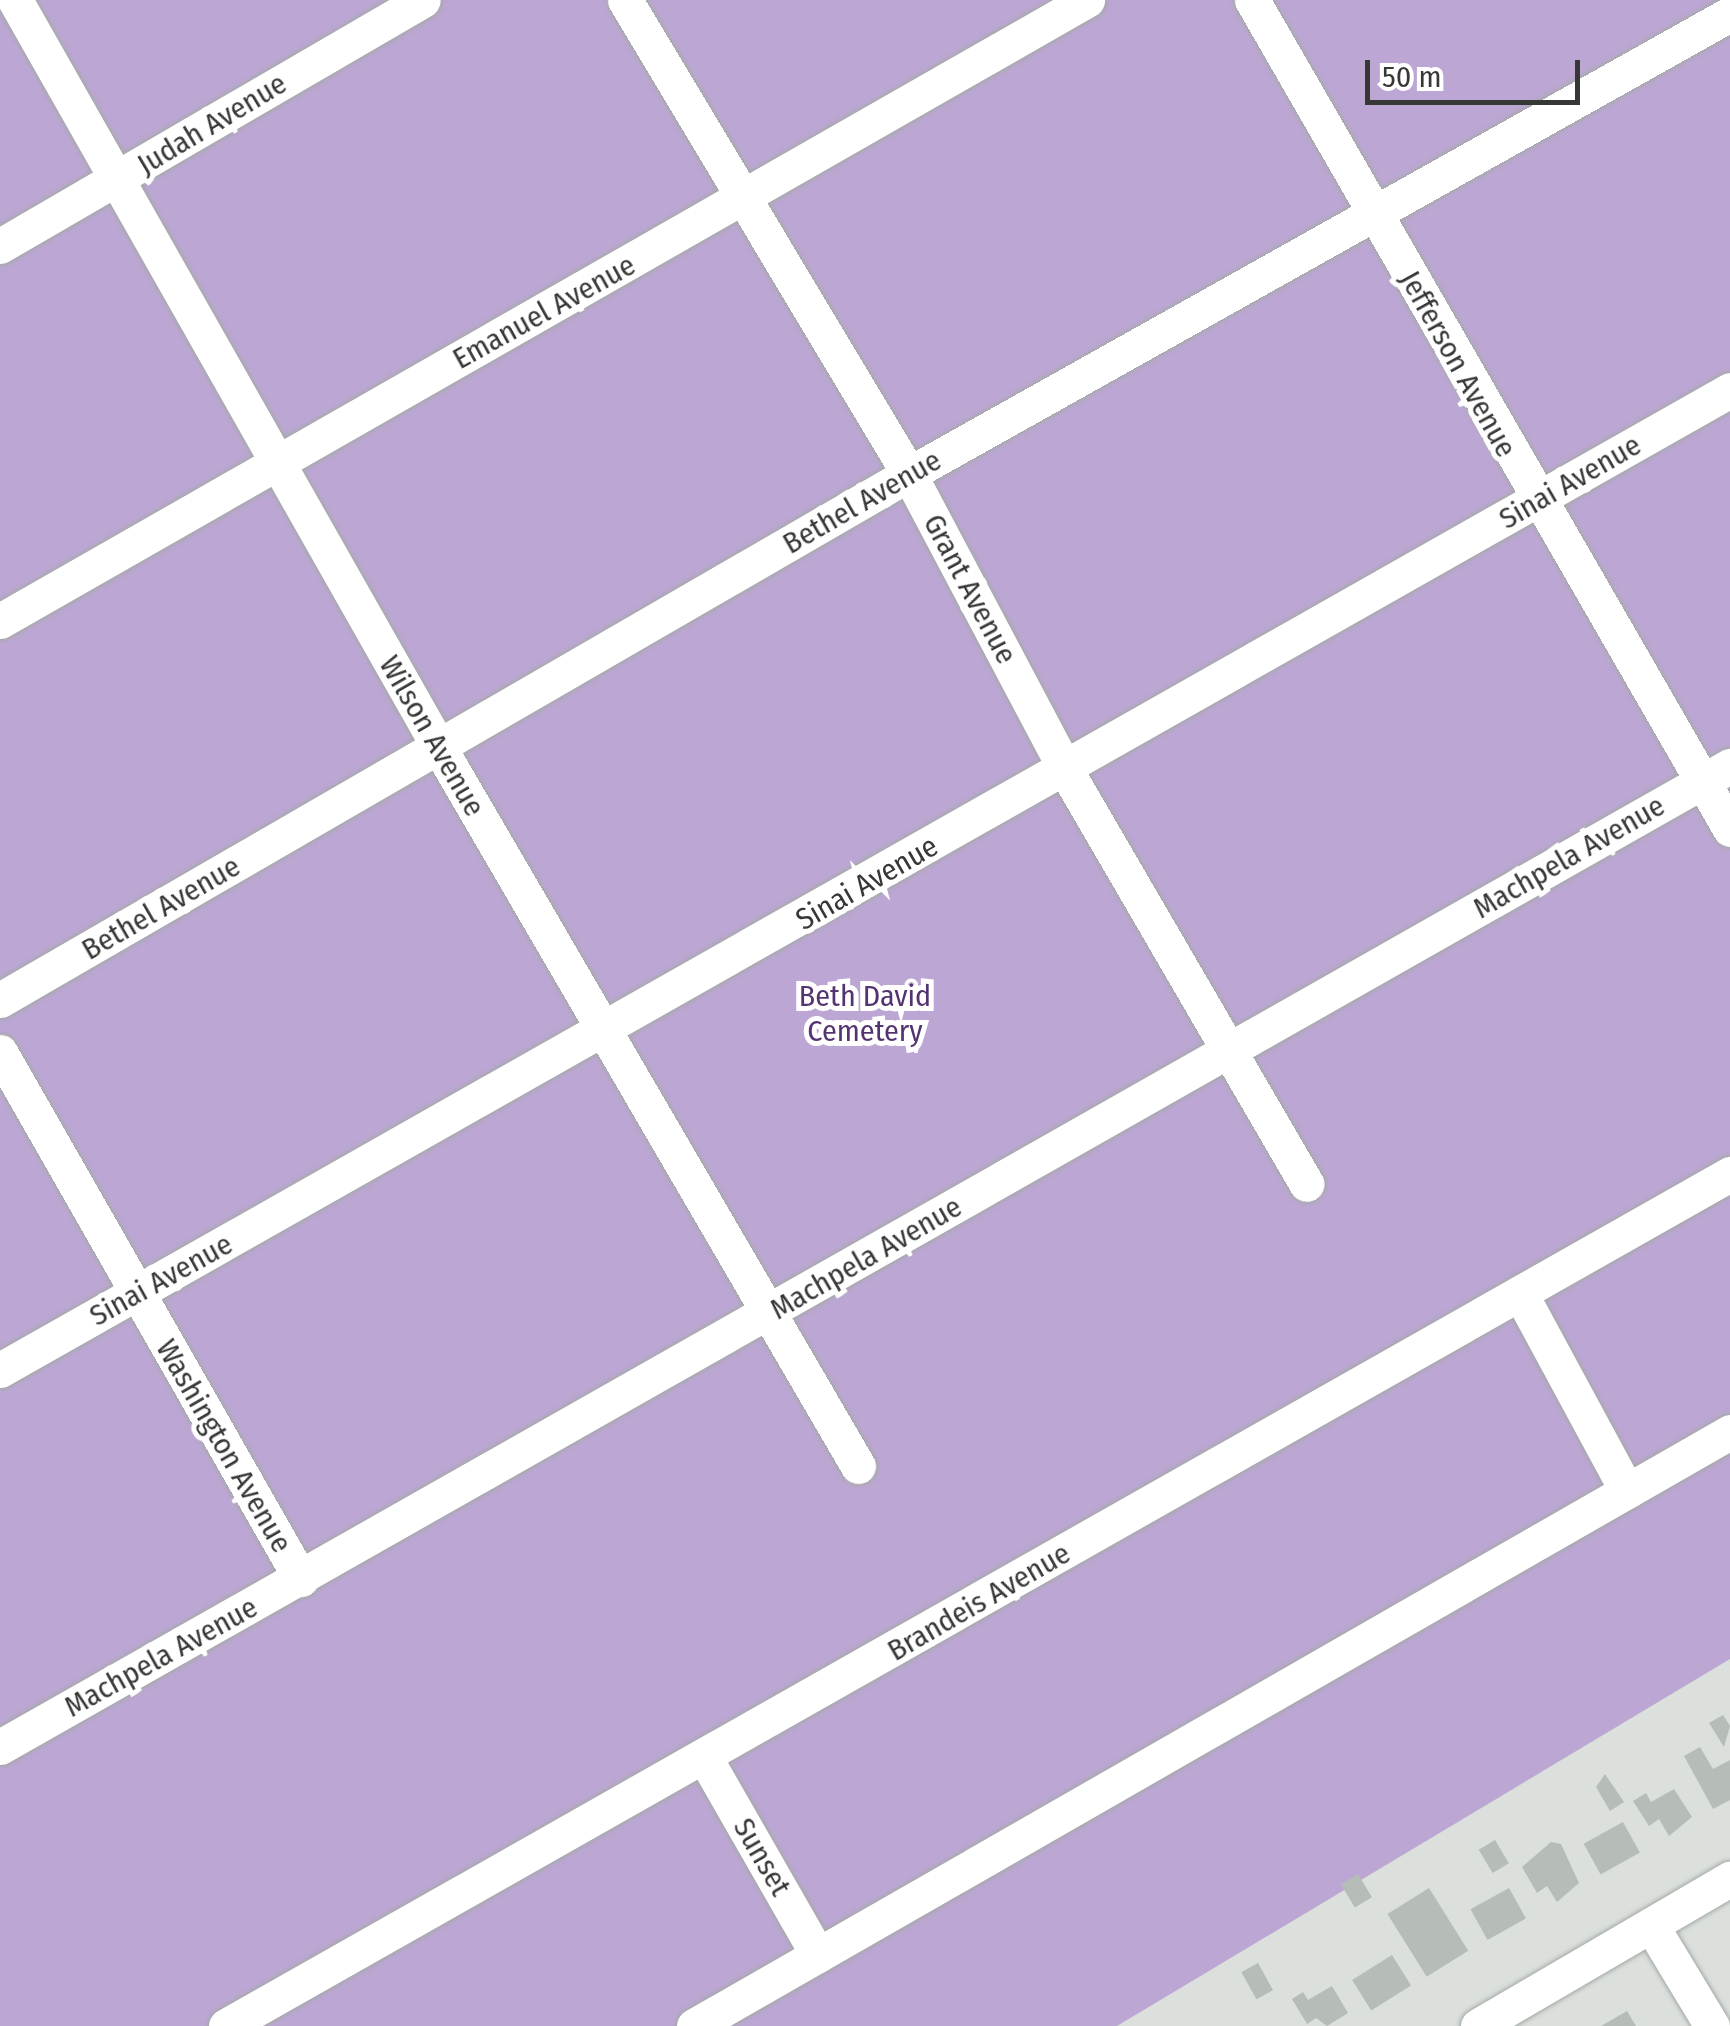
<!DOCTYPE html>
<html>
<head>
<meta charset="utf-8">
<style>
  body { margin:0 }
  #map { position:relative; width:1730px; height:2026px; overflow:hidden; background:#dbe0dc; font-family:"Fira Sans Condensed",sans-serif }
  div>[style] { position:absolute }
  .green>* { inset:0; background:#bca7d4 }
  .building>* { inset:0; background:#b6bcb7; transform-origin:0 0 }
  .roads { filter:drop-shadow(0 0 2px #a4a9a5) drop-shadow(0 0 2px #a4a9a5) }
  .minor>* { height:35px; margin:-17.5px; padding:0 17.5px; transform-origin:17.5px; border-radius:17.5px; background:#fff }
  span { translate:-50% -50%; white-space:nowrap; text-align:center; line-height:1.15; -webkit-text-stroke:10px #fff; paint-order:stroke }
  .street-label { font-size:30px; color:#363836 }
  .park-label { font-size:30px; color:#533370 }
  .scale { position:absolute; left:1365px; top:60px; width:215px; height:45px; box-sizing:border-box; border:5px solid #363836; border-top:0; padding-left:12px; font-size:30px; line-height:35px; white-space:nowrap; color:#363836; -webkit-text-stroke:8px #fff; paint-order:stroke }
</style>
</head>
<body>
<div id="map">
  <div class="green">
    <div style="clip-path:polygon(0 0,1730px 0,1730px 1659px,1117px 2026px,0 2026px)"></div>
  </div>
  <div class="building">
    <div style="clip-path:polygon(1723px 1715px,1730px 1726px,1724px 1747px,1709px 1723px)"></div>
    <div style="clip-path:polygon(1700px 1747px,1713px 1769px,1730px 1760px,1730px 1800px,1713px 1809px,1684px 1756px)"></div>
    <div style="clip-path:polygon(1605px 1774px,1624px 1802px,1610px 1811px,1596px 1787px)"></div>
    <div style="clip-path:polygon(1674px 1789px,1692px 1817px,1669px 1836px,1659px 1819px,1649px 1826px,1633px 1801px,1646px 1793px,1651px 1802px)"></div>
    <div style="left:1623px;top:1822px;width:35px;height:45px;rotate:61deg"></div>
    <div style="left:1495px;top:1840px;width:27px;height:19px;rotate:59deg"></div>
    <div style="clip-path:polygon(1551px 1842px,1561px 1844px,1579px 1883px,1557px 1902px,1547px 1886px,1537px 1893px,1522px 1867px)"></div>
    <div style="left:1358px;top:1874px;width:27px;height:20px;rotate:59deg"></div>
    <div style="left:1429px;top:1888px;width:74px;height:49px;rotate:58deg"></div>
    <div style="left:1509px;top:1888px;width:35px;height:44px;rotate:61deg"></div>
    <div style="left:1392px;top:1955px;width:36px;height:47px;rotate:58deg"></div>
    <div style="left:1258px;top:1963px;width:31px;height:19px;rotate:61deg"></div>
    <div style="clip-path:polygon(1332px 1986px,1348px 2013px,1327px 2026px,1316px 2018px,1307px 2024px,1292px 1999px,1303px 1992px,1308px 2000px)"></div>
    <div style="clip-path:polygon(1627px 2011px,1636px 2026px,1601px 2026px)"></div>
  </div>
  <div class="roads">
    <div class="minor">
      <div style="left:15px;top:0;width:861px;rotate:60.43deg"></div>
      <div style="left:440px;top:749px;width:830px;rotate:59.76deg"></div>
      <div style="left:625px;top:0;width:553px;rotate:59.07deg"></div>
      <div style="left:909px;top:474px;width:334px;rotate:62.1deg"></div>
      <div style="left:1065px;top:769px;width:480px;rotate:59.8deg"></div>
      <div style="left:1252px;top:0;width:957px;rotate:60.03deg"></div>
      <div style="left:0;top:246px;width:489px;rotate:-30.2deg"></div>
      <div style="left:0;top:621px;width:1252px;rotate:-29.74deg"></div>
      <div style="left:0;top:1000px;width:1050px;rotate:-30.06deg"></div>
      <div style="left:909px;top:474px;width:941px;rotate:-29.26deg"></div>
      <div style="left:0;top:1052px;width:607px;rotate:60.27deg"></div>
      <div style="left:1520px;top:1293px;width:225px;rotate:61.6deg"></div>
      <div style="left:0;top:1370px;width:1988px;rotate:-29.53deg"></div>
      <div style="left:0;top:1747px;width:1989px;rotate:-29.56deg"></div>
      <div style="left:705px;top:1758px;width:227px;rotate:60.2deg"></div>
      <div style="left:1651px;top:1925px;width:118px;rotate:58.9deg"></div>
      <div style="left:226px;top:2026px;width:1729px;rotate:-29.53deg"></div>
      <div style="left:694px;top:2026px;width:1194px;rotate:-29.83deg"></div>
      <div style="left:1478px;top:2026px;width:292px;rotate:-30.3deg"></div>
    </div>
  </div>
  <div class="street-label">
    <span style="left:212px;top:124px;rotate:-31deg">Judah Avenue</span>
    <span style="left:544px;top:312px;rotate:-29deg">Emanuel Avenue</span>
    <span style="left:1458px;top:364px;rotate:61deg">Jefferson Avenue</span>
    <span style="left:1570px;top:482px;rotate:-30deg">Sinai Avenue</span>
    <span style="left:862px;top:502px;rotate:-30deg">Bethel Avenue</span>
    <span style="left:970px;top:589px;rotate:62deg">Grant Avenue</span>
    <span style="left:432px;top:736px;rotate:60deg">Wilson Avenue</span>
    <span style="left:1569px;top:857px;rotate:-30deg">Machpela Avenue</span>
    <span style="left:867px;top:883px;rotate:-30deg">Sinai Avenue</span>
    <span style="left:161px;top:908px;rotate:-30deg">Bethel Avenue</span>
    <span style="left:866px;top:1258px;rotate:-30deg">Machpela Avenue</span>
    <span style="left:161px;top:1280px;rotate:-29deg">Sinai Avenue</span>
    <span style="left:224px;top:1446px;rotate:60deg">Washington Avenue</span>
    <span style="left:979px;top:1602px;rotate:-30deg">Brandeis Avenue</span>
    <span style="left:161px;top:1657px;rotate:-29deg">Machpela Avenue</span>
    <span style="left:762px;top:1857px;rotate:60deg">Sunset</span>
  </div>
  <div class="park-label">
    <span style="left:865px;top:1013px">Beth David<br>Cemetery</span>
  </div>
  <div class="scale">50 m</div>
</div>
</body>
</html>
